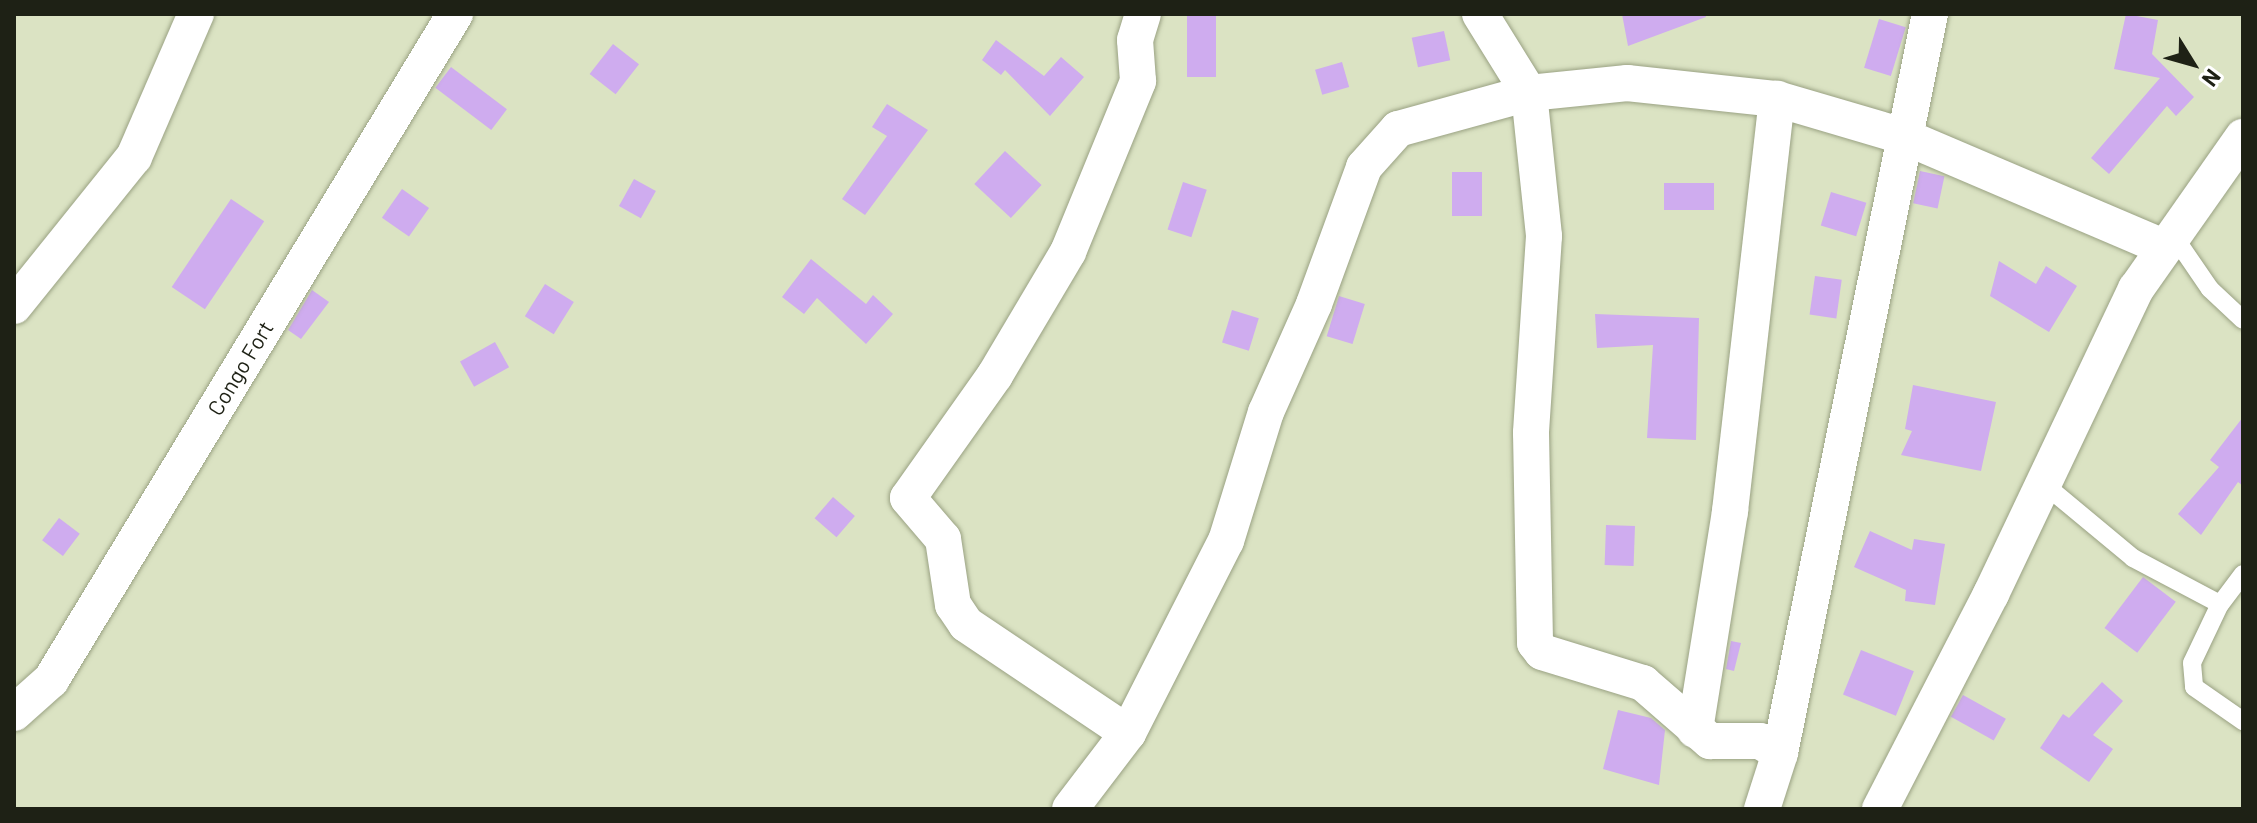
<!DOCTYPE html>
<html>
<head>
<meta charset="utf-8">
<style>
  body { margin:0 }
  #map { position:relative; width:2257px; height:823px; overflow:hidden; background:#dbe3c3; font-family:Barlow,sans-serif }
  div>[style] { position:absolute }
  .building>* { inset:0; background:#cfacef; transform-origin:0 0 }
  .roads { filter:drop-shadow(0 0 2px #9aa283) drop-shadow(0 0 2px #9aa283) }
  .lane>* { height:18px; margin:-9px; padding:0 9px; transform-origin:9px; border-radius:9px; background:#fff }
  .street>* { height:36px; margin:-18px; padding:0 18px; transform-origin:18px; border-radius:18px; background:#fff }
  span { translate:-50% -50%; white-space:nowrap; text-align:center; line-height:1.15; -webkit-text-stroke:6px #fff; paint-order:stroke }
  .street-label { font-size:22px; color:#1e2115 }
  .frame { position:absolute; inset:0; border:16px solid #1e2115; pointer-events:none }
  .north { position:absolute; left:2153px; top:24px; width:80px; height:80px; -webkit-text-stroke:6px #fff; paint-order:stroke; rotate:127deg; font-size:22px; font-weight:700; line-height:32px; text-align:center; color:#1e2115 }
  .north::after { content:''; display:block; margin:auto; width:28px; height:36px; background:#1e2115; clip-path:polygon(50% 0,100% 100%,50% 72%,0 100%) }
</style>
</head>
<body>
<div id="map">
  <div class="building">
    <div style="left:1187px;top:14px;width:29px;height:63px"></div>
    <div style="clip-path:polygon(1622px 14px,1705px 14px,1706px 17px,1628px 46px)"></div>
    <div style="clip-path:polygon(2126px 14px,2158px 20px,2152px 54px,2194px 97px,2176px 116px,2167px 106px,2109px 174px,2091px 158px,2160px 78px,2114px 69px)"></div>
    <div style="left:1879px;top:19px;width:28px;height:51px;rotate:17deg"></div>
    <div style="left:1444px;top:31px;width:30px;height:33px;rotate:78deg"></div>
    <div style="clip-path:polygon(996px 40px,1044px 76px,1061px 57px,1084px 77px,1050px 116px,1005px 70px,1001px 75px,982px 60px)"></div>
    <div style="left:613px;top:44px;width:33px;height:38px;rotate:38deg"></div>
    <div style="left:1342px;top:62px;width:26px;height:28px;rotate:74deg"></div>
    <div style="left:451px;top:67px;width:70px;height:26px;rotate:37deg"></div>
    <div style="clip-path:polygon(887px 104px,928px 130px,865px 215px,842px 199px,887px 136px,872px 127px)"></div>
    <div style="left:1005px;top:151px;width:50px;height:45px;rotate:43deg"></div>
    <div style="left:1920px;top:171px;width:25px;height:33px;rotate:12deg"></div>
    <div style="left:1452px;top:172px;width:30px;height:44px"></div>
    <div style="left:634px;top:179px;width:25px;height:31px;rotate:29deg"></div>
    <div style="left:1183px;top:182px;width:25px;height:50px;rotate:18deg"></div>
    <div style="left:1664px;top:183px;width:50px;height:27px"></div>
    <div style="left:402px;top:189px;width:33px;height:35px;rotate:35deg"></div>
    <div style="left:1831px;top:192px;width:37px;height:35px;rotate:17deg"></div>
    <div style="left:231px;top:199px;width:40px;height:106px;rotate:34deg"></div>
    <div style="clip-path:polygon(811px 259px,866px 304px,873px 295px,893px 314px,866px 344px,817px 298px,804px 314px,782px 297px)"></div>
    <div style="clip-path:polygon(1999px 261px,2036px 284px,2046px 266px,2077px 286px,2049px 332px,1990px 296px)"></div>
    <div style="left:1815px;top:276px;width:27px;height:39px;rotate:8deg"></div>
    <div style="left:545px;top:284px;width:34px;height:38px;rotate:32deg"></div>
    <div style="clip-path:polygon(312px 290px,329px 302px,301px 339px,288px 330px)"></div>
    <div style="left:1339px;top:296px;width:27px;height:42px;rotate:17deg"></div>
    <div style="left:1232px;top:310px;width:28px;height:34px;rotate:17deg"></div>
    <div style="clip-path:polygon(1595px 314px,1699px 318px,1696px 440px,1647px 438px,1653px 345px,1597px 348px)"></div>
    <div style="left:495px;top:342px;width:29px;height:40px;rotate:61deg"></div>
    <div style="clip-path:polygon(1913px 385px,1996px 402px,1981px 471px,1901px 455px,1912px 431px,1905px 429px)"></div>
    <div style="clip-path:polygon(2243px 417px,2243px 486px,2238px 482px,2201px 535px,2178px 514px,2219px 467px,2210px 460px)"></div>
    <div style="left:833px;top:497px;width:29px;height:28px;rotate:41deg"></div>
    <div style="left:59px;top:518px;width:26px;height:28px;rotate:37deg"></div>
    <div style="left:1606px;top:525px;width:29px;height:40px;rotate:2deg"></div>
    <div style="clip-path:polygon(1870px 531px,1912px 550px,1914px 539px,1945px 544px,1935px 605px,1905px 601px,1906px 590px,1854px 567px)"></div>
    <div style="left:2143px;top:577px;width:41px;height:64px;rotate:37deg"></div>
    <div style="clip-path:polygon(1731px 641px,1741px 643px,1734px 671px,1726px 669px)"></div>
    <div style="left:1861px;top:650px;width:57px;height:48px;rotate:22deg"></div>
    <div style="clip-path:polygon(2102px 682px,2123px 701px,2093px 735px,2113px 749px,2089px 782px,2040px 748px,2063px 714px,2069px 718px)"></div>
    <div style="left:1963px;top:695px;width:49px;height:25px;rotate:29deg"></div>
    <div style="clip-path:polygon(1618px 710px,1651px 718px,1665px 730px,1659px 785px,1603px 769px)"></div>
  </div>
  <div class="roads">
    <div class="lane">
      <div style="left:2173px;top:235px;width:65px;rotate:55.6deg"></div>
      <div style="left:2210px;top:289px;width:45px;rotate:43.2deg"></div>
      <div style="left:2044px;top:484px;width:116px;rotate:39.7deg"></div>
      <div style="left:2133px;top:558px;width:98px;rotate:27.9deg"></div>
      <div style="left:2243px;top:574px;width:38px;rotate:127deg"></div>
      <div style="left:2220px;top:604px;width:65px;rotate:115.4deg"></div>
      <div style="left:2192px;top:663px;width:24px;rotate:85deg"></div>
      <div style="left:2194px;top:687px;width:60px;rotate:34.8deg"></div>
    </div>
    <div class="street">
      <div style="left:1480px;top:14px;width:93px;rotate:58.2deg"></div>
      <div style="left:1529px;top:93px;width:144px;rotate:84deg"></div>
      <div style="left:1544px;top:236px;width:197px;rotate:93.8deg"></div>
      <div style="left:1531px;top:433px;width:210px;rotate:88.9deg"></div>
      <div style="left:1535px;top:643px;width:11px;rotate:52deg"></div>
      <div style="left:1542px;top:652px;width:106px;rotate:17.1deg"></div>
      <div style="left:1643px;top:683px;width:89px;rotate:40.9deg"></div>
      <div style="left:1710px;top:741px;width:50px"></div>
      <div style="left:1760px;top:741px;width:23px;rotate:31deg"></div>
      <div style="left:14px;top:306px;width:191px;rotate:-51.2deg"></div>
      <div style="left:134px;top:157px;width:156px;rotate:-66.6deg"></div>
      <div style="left:14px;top:713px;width:50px;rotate:-41.7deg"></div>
      <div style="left:51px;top:680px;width:779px;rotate:-58.76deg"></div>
      <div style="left:1695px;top:730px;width:222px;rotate:-80.9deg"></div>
      <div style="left:1730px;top:511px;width:415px;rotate:-83.5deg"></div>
      <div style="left:1128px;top:733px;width:195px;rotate:-146.1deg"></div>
      <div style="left:966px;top:624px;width:23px;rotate:-124deg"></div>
      <div style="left:953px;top:605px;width:67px;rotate:-98.6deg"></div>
      <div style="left:943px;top:539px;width:54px;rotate:-130.5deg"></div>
      <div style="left:908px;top:498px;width:151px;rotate:-54.7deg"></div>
      <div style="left:995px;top:375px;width:143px;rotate:-59.3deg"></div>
      <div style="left:1068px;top:252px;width:185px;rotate:-67.7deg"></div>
      <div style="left:1138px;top:81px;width:41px;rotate:-94.2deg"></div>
      <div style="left:1135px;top:40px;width:27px;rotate:-73deg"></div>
      <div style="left:1070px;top:809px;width:96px;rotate:-52.7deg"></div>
      <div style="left:1128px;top:733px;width:216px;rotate:-63deg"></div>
      <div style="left:1226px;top:541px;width:135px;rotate:-72.8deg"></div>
      <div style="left:1266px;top:412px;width:118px;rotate:-66deg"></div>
      <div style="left:1314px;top:304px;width:146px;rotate:-69.9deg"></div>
      <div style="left:1364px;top:167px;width:51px;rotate:-48.2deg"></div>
      <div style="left:1398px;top:129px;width:136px;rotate:-15.4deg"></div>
      <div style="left:1529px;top:93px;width:99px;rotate:-5.8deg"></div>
      <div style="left:1627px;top:83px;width:151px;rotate:6.1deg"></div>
      <div style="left:1777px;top:99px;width:131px;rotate:16.4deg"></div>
      <div style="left:1903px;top:136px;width:283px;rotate:23.1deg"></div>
      <div style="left:1762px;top:809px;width:59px;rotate:-72.2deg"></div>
      <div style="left:1780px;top:753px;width:754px;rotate:-78.53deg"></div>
      <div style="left:1880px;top:809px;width:242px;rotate:-62.7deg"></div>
      <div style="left:1991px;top:594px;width:338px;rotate:-64.6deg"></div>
      <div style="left:2136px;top:289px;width:186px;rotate:-54.9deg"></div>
    </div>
  </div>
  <div class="street-label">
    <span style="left:240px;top:368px;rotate:-59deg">Congo Fort</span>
  </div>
  <div class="frame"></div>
  <div class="north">N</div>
</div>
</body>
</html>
